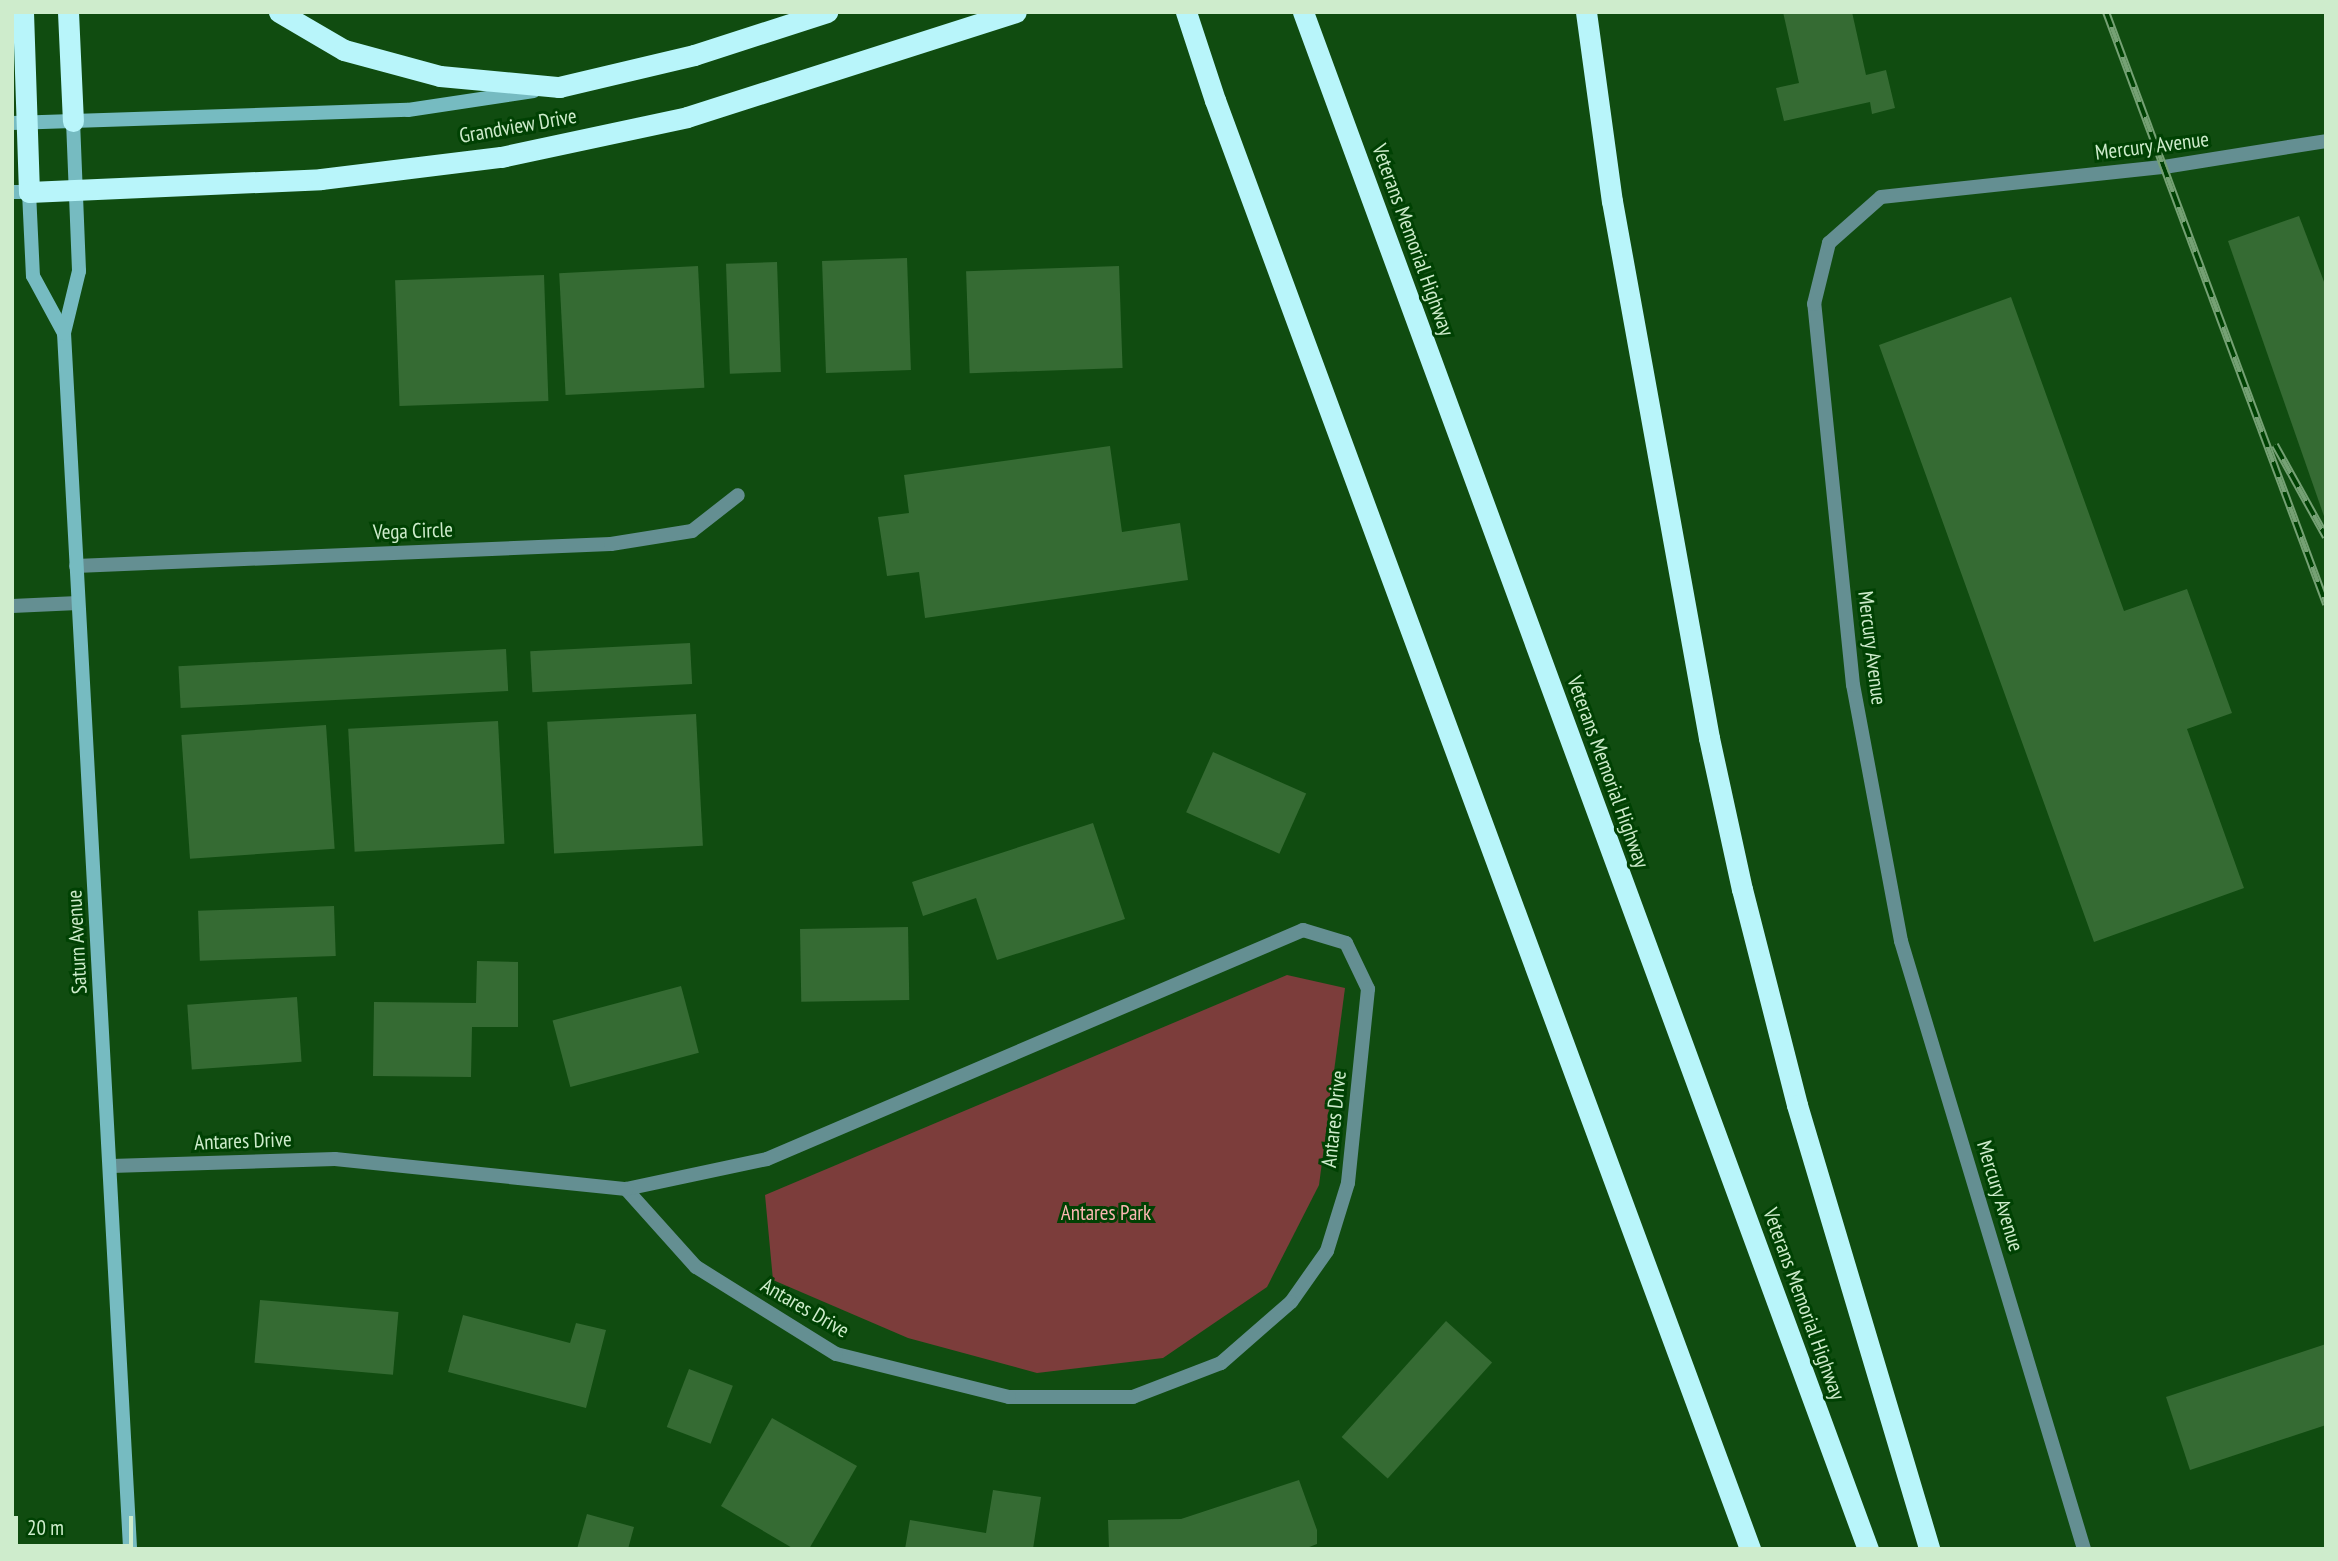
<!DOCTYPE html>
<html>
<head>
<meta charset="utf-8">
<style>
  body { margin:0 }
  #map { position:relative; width:2338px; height:1561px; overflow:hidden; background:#104c10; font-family:"PT Sans Narrow",sans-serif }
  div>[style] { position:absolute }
  .green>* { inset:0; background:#7c3d3b }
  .building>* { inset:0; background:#356b33; transform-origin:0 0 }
  .street>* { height:14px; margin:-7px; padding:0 7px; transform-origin:7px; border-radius:7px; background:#648f92 }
  .secondary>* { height:14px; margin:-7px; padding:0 7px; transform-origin:7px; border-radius:7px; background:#76bbc1 }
  .highway>* { height:21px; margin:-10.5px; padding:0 10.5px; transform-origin:10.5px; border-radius:10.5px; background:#b8f5fa }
  .rail>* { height:8px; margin-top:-4px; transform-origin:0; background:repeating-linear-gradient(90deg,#004103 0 16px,#75a174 0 32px); box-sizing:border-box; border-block:2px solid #75a174 }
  span { translate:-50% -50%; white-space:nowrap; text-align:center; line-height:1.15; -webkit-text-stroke:6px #004103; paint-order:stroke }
  .street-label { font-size:21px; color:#ceeccc }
  .park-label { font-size:21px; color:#fab6b2 }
  .frame { position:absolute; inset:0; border:14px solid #ceeccc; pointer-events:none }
  .scale { position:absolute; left:14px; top:1516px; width:119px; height:32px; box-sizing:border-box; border:4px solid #ceeccc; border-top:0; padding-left:9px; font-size:21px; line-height:24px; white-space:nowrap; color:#ceeccc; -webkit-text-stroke:5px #004103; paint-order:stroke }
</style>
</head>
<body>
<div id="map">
  <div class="green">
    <div style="clip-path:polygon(1287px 975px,1345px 988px,1319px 1185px,1267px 1287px,1163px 1358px,1037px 1373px,908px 1338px,773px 1280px,765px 1195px)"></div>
  </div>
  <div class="building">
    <div style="clip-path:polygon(1783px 12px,1852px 12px,1866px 75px,1886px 70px,1895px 108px,1872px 114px,1870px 102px,1784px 121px,1776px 88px,1799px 83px)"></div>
    <div style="clip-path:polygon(2299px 216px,2326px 287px,2325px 519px,2228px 241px)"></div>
    <div style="left:907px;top:258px;width:112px;height:85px;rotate:88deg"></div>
    <div style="left:777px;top:262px;width:110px;height:51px;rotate:88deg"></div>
    <div style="left:698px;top:266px;width:122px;height:139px;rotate:87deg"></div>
    <div style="left:1119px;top:266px;width:102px;height:153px;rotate:88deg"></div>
    <div style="left:544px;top:275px;width:126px;height:149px;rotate:88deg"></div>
    <div style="clip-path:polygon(2011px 297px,2124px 611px,2187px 589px,2232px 713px,2187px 729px,2244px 888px,2094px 942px,1879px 345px)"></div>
    <div style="clip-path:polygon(1110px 446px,1122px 532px,1180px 523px,1188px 580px,925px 618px,919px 572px,887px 576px,878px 517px,909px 513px,904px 475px)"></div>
    <div style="left:690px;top:643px;width:41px;height:160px;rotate:87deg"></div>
    <div style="left:506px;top:649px;width:42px;height:328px;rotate:87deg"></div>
    <div style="left:696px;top:714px;width:132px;height:149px;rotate:87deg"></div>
    <div style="left:498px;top:721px;width:123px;height:150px;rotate:87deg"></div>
    <div style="left:326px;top:725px;width:124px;height:145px;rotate:86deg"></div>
    <div style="left:1213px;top:752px;width:102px;height:66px;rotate:24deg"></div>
    <div style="clip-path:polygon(1093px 823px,1125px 919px,997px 960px,976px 898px,923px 916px,912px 882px)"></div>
    <div style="left:334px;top:906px;width:50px;height:136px;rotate:88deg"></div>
    <div style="left:908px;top:927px;width:73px;height:108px;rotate:89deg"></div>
    <div style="clip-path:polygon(477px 961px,518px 962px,518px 1027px,472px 1027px,471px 1077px,373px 1076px,374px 1002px,476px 1003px)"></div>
    <div style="left:681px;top:986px;width:69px;height:133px;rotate:75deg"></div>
    <div style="left:297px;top:997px;width:65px;height:110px;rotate:86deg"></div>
    <div style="left:260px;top:1300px;width:139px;height:63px;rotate:5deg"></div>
    <div style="clip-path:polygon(463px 1315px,570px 1343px,576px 1323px,606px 1330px,586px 1408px,448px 1372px)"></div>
    <div style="left:1446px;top:1321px;width:62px;height:156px;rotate:42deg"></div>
    <div style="clip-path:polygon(2326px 1344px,2326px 1425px,2190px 1470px,2166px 1397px)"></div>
    <div style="left:689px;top:1369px;width:47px;height:62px;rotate:21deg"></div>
    <div style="clip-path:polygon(772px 1418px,857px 1466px,809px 1549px,794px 1549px,721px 1506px)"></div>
    <div style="clip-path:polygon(1299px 1480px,1317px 1530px,1317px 1544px,1304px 1549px,1109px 1549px,1108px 1520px,1181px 1519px)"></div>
    <div style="clip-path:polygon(993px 1490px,1041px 1497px,1033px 1549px,905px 1549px,910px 1520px,986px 1533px)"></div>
    <div style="clip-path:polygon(587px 1514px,634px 1527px,628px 1549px,577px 1549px)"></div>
  </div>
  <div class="street">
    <div style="left:76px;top:566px;width:535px;rotate:-2.35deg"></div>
    <div style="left:611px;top:544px;width:82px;rotate:-9.1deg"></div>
    <div style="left:692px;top:531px;width:58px;rotate:-38deg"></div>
    <div style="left:12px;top:606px;width:66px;rotate:-2.6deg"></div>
    <div style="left:1303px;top:930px;width:45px;rotate:16.8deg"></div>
    <div style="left:1346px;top:943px;width:51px;rotate:64.4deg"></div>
    <div style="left:1368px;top:989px;width:195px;rotate:95.9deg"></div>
    <div style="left:1348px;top:1183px;width:71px;rotate:107.2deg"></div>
    <div style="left:1327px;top:1251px;width:62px;rotate:125.2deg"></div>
    <div style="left:1291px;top:1302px;width:93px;rotate:138.9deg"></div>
    <div style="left:1221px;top:1363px;width:94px;rotate:158.9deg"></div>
    <div style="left:1133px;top:1397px;width:124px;rotate:180deg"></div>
    <div style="left:1009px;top:1397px;width:178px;rotate:-166deg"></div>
    <div style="left:836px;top:1354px;width:165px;rotate:-148.1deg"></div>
    <div style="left:696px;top:1267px;width:105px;rotate:-131.9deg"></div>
    <div style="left:626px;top:1189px;width:144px;rotate:-12deg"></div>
    <div style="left:767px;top:1159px;width:583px;rotate:-23.13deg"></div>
    <div style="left:111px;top:1166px;width:224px;rotate:-1.8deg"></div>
    <div style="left:335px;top:1159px;width:293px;rotate:5.9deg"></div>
    <div style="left:2084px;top:1549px;width:635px;rotate:-106.75deg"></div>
    <div style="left:1901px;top:941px;width:260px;rotate:-100.6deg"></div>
    <div style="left:1853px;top:685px;width:383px;rotate:-95.8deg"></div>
    <div style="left:1814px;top:304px;width:63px;rotate:-76.2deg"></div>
    <div style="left:1829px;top:243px;width:69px;rotate:-41.5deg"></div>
    <div style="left:1881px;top:197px;width:285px;rotate:-6.1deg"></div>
    <div style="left:2164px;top:167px;width:164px;rotate:-9.1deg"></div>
  </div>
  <div class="secondary">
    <div style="left:73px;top:121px;width:150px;rotate:87.7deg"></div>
    <div style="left:79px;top:271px;width:64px;rotate:103.6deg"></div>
    <div style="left:64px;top:333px;width:1218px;rotate:86.89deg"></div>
    <div style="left:12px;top:123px;width:396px;rotate:-1.9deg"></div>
    <div style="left:408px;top:110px;width:127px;rotate:-8.6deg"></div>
    <div style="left:12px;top:192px;width:17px"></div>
    <div style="left:29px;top:192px;width:84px;rotate:87.3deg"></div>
    <div style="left:33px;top:276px;width:65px;rotate:61.5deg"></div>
  </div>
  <div class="highway">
    <div style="left:23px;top:12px;width:180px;rotate:88.1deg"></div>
    <div style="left:29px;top:192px;width:292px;rotate:-2.5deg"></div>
    <div style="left:321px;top:179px;width:181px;rotate:-7deg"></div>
    <div style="left:501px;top:157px;width:190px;rotate:-12.1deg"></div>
    <div style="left:687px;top:117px;width:345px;rotate:-17.7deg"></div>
    <div style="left:68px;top:12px;width:109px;rotate:87.4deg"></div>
    <div style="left:279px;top:12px;width:75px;rotate:30.3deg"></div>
    <div style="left:344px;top:50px;width:99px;rotate:15.2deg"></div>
    <div style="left:440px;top:76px;width:120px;rotate:5.3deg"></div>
    <div style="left:559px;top:87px;width:139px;rotate:-13.3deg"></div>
    <div style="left:694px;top:55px;width:140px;rotate:-17.9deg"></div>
    <div style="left:1186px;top:12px;width:93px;rotate:71.8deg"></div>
    <div style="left:1215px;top:100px;width:1545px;rotate:69.73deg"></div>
    <div style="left:1303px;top:12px;width:1638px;rotate:69.82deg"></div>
    <div style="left:1586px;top:12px;width:191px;rotate:82.2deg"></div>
    <div style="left:1612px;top:201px;width:546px;rotate:79.76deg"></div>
    <div style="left:1709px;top:738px;width:155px;rotate:77.7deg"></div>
    <div style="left:1742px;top:889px;width:223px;rotate:75.7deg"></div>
    <div style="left:1797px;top:1105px;width:463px;rotate:73.4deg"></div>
  </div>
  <div class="rail">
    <div style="left:2106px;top:12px;width:632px;rotate:69.61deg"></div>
    <div style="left:2275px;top:445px;width:105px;rotate:61deg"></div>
  </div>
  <div class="street-label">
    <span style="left:518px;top:126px;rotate:-10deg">Grandview Drive</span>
    <span style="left:2152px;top:146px;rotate:-7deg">Mercury Avenue</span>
    <span style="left:1413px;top:240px;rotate:70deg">Veterans Memorial Highway</span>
    <span style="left:413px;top:531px;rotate:-2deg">Vega Circle</span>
    <span style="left:1872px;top:648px;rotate:83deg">Mercury Avenue</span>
    <span style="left:1608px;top:772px;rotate:70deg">Veterans Memorial Highway</span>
    <span style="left:77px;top:942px;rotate:-93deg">Saturn Avenue</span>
    <span style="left:1334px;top:1119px;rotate:-84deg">Antares Drive</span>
    <span style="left:243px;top:1141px;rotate:-2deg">Antares Drive</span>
    <span style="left:2000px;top:1196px;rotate:73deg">Mercury Avenue</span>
    <span style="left:1804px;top:1304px;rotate:70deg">Veterans Memorial Highway</span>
    <span style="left:805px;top:1308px;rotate:30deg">Antares Drive</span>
  </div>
  <div class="park-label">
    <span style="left:1106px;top:1213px">Antares Park</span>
  </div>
  <div class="frame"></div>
  <div class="scale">20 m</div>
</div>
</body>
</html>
